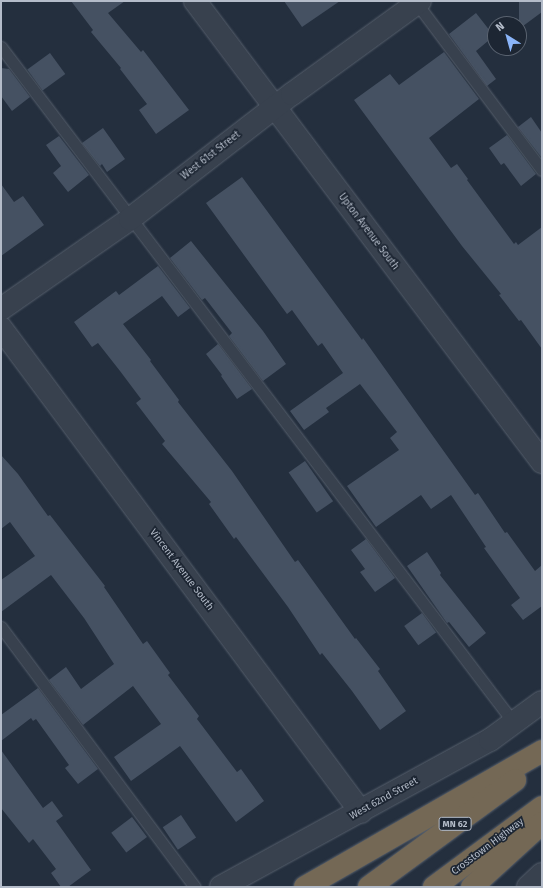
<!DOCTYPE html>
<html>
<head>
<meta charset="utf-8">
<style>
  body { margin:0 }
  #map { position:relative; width:543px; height:888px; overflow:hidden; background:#242f3e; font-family:"Fira Sans",sans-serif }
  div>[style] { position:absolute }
  .building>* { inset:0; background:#455162; transform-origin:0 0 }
  .roads { filter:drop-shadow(0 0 1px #565f6c) drop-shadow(0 0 1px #565f6c) }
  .service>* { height:11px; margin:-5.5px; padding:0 5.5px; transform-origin:5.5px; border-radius:5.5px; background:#38414e }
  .minor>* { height:22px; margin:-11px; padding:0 11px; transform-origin:11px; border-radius:11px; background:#38414e }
  .motorway>* { height:22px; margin:-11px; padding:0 11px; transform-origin:11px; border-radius:11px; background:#746855 }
  span { translate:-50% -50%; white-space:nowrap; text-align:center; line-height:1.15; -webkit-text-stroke:3.5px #1d2633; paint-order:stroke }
  .shield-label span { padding:1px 3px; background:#1d2633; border:1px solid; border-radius:3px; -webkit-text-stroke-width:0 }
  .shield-label { font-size:9px; color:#b4bcc9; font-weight:700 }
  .street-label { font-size:10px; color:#b4bcc9 }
  .frame { position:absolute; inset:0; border:2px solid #b4bcc9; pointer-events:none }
  .north { position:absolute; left:487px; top:16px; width:40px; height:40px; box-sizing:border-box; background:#1d2633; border:1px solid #59626f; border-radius:50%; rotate:323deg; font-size:11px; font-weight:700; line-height:16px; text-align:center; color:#b4bcc9 }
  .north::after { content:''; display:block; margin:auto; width:14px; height:18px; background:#8ab4f8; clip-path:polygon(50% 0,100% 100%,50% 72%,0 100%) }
</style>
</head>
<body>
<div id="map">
  <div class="building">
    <div style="clip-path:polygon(71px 1px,125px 1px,108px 13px,141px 52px,143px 50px,189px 110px,156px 134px,139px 110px,147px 104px,120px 69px,121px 68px,91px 32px,93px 30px)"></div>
    <div style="clip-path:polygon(284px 1px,340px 1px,302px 27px)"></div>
    <div style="clip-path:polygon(519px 1px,542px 1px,542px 12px,519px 29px)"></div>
    <div style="clip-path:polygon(476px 13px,494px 36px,476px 51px,496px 79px,487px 86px,449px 34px)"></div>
    <div style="clip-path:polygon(444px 52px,479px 99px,429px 138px,451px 168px,457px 164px,468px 179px,467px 180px,514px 244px,516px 242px,518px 245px,542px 227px,542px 349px,521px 320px,519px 321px,499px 295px,501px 294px,462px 246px,354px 100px,390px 74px,399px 85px)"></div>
    <div style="left:50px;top:53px;width:26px;height:28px;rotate:54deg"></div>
    <div style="clip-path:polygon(1px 68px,9px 69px,30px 97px,12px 111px,1px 96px)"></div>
    <div style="clip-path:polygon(531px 117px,542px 133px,542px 158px,518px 127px)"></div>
    <div style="clip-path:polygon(103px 128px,125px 159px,107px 172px,102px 164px,100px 166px,82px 143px)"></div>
    <div style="clip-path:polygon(507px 135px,536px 174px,521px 186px,504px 163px,501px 165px,489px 148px)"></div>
    <div style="clip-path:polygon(59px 136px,89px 175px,68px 192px,53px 173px,61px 166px,46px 145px)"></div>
    <div style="clip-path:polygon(242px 177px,362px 340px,363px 338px,475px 495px,478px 493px,505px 533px,507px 532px,535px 571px,542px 565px,542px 606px,523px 620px,511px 605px,520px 598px,484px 548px,486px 547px,451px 495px,431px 509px,421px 495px,376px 527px,347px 486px,399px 450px,390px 438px,397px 432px,360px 384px,326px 408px,329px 412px,304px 430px,290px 411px,343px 373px,322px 343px,318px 346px,292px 310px,287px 314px,206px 203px)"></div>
    <div style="clip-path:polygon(1px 184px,14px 202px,23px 196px,44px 225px,1px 256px)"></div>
    <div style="clip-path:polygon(191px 241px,263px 331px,286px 364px,263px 381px,229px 336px,232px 333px,205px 298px,202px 300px,170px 258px)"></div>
    <div style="clip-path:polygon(158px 266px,190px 308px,178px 317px,162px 296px,123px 324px,151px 360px,150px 361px,179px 400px,178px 402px,232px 471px,295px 562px,298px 560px,355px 639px,356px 638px,380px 669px,378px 671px,406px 711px,380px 730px,352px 691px,322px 653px,320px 655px,288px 607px,236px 537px,234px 539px,209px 504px,211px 502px,162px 444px,165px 441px,136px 403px,141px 399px,120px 371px,98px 343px,92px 347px,74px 322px,116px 291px,119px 295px)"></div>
    <div style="clip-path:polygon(218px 344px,252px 389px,237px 399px,221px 376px,222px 375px,206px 354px)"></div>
    <div style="clip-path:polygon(1px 455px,18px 474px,48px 516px,50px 515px,105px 586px,104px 587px,143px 644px,147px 641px,170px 673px,168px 675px,199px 716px,197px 719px,237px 772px,241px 769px,264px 801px,236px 822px,180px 746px,131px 781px,114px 757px,161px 724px,133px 686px,83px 725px,49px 680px,66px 667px,81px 689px,114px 664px,84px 618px,51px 575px,1px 612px,1px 580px,35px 556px,10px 522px,1px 529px)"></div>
    <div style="left:305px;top:461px;width:49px;height:20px;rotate:55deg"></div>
    <div style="clip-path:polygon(366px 539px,395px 578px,375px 592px,360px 572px,365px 569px,351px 550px)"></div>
    <div style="clip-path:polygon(427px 552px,441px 573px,440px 575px,486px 633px,469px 647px,449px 622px,447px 623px,407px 566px)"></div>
    <div style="left:422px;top:613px;width:24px;height:22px;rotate:54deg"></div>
    <div style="clip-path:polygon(38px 688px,98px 769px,78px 784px,65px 768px,69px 765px,36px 719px,33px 721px,31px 718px,1px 741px,1px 715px)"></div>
    <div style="clip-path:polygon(1px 750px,43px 808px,52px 801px,63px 816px,56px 821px,91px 870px,68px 887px,61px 887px,51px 873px,56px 869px,33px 839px,29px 843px,1px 808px)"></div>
    <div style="left:181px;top:815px;width:27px;height:22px;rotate:56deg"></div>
    <div style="left:132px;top:817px;width:25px;height:26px;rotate:53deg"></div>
  </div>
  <div class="roads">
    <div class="service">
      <div style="left:415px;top:1px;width:211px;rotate:53.1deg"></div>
      <div style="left:1px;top:47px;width:849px;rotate:52.81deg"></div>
      <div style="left:1px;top:627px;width:324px;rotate:53.3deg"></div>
    </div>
    <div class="minor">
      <div style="left:195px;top:1px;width:577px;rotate:53.03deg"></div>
      <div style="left:1px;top:309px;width:157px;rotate:-34.9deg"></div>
      <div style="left:130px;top:219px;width:205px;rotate:-37.7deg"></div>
      <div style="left:292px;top:94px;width:158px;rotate:-36deg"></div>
      <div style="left:1px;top:328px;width:603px;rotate:53.36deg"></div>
      <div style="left:221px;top:887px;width:307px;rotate:-28.7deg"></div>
      <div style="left:490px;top:740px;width:64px;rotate:-36.2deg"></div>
      <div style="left:528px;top:887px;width:19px;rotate:-43deg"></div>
    </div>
    <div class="motorway">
      <div style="left:305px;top:887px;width:273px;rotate:-29.8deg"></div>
      <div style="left:369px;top:887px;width:181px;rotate:-36.2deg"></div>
      <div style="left:434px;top:887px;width:134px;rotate:-36.5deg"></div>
      <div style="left:472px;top:887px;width:95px;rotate:-42.4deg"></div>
    </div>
  </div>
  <div class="shield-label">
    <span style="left:455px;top:824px">MN 62</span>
  </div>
  <div class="street-label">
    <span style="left:211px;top:156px;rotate:-38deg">West 61st Street</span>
    <span style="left:368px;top:232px;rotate:53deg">Upton Avenue South</span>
    <span style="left:181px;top:570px;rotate:53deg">Vincent Avenue South</span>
    <span style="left:384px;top:799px;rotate:-29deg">West 62nd Street</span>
    <span style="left:488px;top:847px;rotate:-37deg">Crosstown Highway</span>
  </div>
  <div class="frame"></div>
  <div class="north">N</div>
</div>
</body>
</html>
